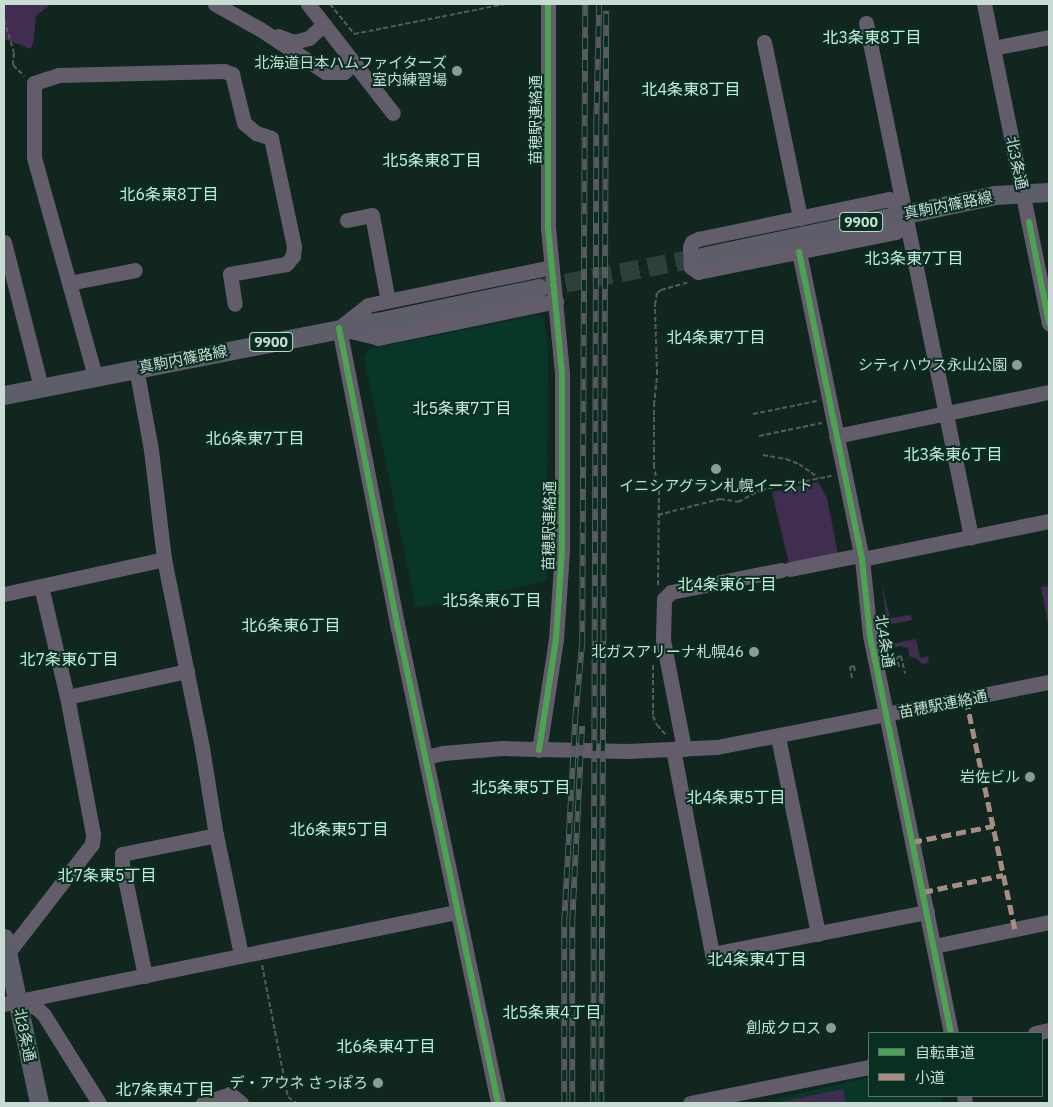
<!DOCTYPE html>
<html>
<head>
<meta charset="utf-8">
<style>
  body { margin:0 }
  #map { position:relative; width:1053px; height:1107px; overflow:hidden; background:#11261f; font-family:"IBM Plex Sans","Noto Sans JP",sans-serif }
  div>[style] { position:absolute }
  .built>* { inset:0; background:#083629 }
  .green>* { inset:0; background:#412d50 }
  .major-tunnel>* { height:19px; margin-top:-9.5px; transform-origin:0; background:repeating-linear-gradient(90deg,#2d413a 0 19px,transparent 0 28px) }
  .path>* { height:2px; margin-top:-1px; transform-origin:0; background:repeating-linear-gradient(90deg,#575b5f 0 5px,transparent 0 7.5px) }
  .minor>* { height:15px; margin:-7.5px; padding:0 7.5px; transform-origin:7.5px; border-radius:7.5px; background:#635d6b }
  .major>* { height:19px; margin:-9.5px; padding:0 9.5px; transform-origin:9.5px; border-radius:9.5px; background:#5e5d6a }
  .rail>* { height:5.5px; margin-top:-2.75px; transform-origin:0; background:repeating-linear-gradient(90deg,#092e22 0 11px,#555c5f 0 22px); box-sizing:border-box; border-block:1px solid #555c5f }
  .quiet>* { height:5px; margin-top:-2.5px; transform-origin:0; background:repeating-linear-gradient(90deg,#a88b81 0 10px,transparent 0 15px) }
  .cycleway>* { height:6px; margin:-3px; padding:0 3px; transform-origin:3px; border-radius:3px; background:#4ca352 }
  .dots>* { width:14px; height:14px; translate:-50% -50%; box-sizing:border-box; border:2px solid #092e22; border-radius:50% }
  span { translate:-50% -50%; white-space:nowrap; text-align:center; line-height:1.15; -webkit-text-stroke:4px #092e22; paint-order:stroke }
  .shield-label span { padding:1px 4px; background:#092e22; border:1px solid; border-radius:4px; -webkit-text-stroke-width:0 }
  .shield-label { font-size:14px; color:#c9dcd4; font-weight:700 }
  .poi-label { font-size:15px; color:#c9dcd4 }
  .right { translate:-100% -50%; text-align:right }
  .street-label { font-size:15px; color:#c9dcd4 }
  .neighbourhood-label { font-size:16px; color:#c5eddc }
  .frame { position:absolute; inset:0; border:5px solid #c9dcd4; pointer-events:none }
  .legend { position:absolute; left:868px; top:1032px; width:175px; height:65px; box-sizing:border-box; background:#092e22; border:1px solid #567469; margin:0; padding:6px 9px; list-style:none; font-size:15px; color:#c9dcd4 }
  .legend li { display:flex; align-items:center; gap:10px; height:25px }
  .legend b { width:25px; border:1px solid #567469 }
</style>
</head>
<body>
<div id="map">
  <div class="built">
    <div style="clip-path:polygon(538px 315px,544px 319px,548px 350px,547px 581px,416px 608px,364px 357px,369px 349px)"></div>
    <div style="clip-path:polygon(869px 1077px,869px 1096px,941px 1096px,942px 1103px,758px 1103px)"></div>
  </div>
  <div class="green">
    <div style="clip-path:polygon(4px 4px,51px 4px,36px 16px,34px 39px,31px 49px,4px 39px)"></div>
    <div style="clip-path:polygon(818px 482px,827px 498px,838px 554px,789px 564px,772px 492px)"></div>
    <div style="clip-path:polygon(882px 584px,890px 618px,911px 615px,912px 620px,887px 625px)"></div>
    <div style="clip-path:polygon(1049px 586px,1049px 629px,1041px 587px)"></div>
    <div style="clip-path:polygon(916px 639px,920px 658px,928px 656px,929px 663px,922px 664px,917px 659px,909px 656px,908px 647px,903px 648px,903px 646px,891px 648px,890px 644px)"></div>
    <div style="clip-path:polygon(843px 1089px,846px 1103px,776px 1103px)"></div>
  </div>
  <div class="major-tunnel">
    <div style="left:538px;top:288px;width:166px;rotate:-10.8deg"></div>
  </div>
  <div class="path">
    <div style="left:330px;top:4px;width:38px;rotate:51deg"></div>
    <div style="left:354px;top:34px;width:155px;rotate:-11.2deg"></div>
    <div style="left:4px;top:20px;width:34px;rotate:73deg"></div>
    <div style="left:14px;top:53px;width:12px;rotate:95deg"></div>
    <div style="left:13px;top:65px;width:16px;rotate:45deg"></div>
    <div style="left:753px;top:414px;width:65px;rotate:-11.5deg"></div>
    <div style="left:759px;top:436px;width:64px;rotate:-11.7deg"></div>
    <div style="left:763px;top:455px;width:23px;rotate:10deg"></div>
    <div style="left:786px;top:459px;width:14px;rotate:21deg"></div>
    <div style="left:799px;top:464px;width:24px;rotate:35deg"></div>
    <div style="left:658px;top:515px;width:64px;rotate:-14.5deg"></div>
    <div style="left:720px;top:499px;width:18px;rotate:9deg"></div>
    <div style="left:738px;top:502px;width:26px;rotate:-28deg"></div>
    <div style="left:761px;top:490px;width:72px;rotate:-11.2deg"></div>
    <div style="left:658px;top:585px;width:94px;rotate:-89.4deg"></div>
    <div style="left:659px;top:491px;width:25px;rotate:-102deg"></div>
    <div style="left:654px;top:467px;width:62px;rotate:-90deg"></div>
    <div style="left:654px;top:405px;width:31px;rotate:-84deg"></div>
    <div style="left:657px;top:374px;width:69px;rotate:-91.7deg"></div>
    <div style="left:655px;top:305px;width:12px;rotate:-81deg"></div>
    <div style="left:657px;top:293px;width:5px;rotate:-37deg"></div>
    <div style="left:661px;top:290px;width:29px;rotate:-16deg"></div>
    <div style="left:653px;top:665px;width:51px;rotate:90deg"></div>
    <div style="left:653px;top:716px;width:10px;rotate:66deg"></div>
    <div style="left:657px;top:725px;width:13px;rotate:48deg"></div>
    <div style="left:899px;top:667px;width:10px;rotate:-101deg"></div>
    <div style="left:897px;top:657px;width:4px;rotate:-14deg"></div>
    <div style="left:901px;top:656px;width:18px;rotate:77deg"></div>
    <div style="left:852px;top:678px;width:11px;rotate:-100deg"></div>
    <div style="left:850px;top:667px;width:4px;rotate:-14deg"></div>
    <div style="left:854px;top:666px;width:6px;rotate:81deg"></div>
    <div style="left:262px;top:965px;width:135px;rotate:78.9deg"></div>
    <div style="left:288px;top:1097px;width:11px;rotate:34deg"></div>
  </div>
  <div class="minor">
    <div style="left:215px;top:4px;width:51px;rotate:29.1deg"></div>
    <div style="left:260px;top:29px;width:78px;rotate:33.5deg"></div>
    <div style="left:325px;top:72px;width:19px"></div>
    <div style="left:344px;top:72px;width:12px;rotate:-42deg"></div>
    <div style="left:308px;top:4px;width:138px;rotate:52.1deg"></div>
    <div style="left:984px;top:4px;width:326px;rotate:78.5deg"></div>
    <div style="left:866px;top:23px;width:525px;rotate:78.45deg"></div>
    <div style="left:278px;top:36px;width:17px;rotate:21deg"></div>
    <div style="left:294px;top:42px;width:16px;rotate:-15deg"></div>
    <div style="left:309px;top:38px;width:19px;rotate:-43deg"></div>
    <div style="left:764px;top:42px;width:180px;rotate:78.4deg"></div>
    <div style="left:993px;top:48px;width:57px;rotate:-11.1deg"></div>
    <div style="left:889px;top:199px;width:22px;rotate:39deg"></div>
    <div style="left:906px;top:213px;width:21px;rotate:118deg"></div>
    <div style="left:896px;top:232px;width:202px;rotate:168.6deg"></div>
    <div style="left:698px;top:272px;width:9px;rotate:-144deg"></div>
    <div style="left:691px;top:267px;width:20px;rotate:-93deg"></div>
    <div style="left:690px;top:247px;width:5px;rotate:-68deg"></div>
    <div style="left:692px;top:242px;width:7px;rotate:-27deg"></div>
    <div style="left:698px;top:239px;width:195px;rotate:-11.8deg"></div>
    <div style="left:347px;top:220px;width:25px;rotate:-11deg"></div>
    <div style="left:372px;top:215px;width:87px;rotate:79.5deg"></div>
    <div style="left:4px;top:242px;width:150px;rotate:75.7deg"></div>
    <div style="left:799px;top:252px;width:313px;rotate:78.4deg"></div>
    <div style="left:862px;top:559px;width:76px;rotate:84deg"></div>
    <div style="left:870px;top:635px;width:406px;rotate:78.5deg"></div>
    <div style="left:69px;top:283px;width:67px;rotate:-11.1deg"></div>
    <div style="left:339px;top:328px;width:306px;rotate:78.9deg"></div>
    <div style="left:398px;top:628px;width:485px;rotate:78.1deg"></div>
    <div style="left:339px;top:328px;width:37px;rotate:-38deg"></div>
    <div style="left:368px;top:305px;width:187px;rotate:-11.7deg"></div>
    <div style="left:343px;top:329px;width:36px;rotate:14deg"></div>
    <div style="left:378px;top:338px;width:182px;rotate:-11.7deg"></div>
    <div style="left:136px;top:368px;width:83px;rotate:79.6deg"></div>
    <div style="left:151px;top:450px;width:110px;rotate:83.2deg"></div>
    <div style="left:164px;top:559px;width:193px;rotate:78.6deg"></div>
    <div style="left:202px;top:748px;width:88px;rotate:80.9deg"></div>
    <div style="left:216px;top:835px;width:123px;rotate:78.2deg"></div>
    <div style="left:95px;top:376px;width:227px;rotate:-105.6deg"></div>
    <div style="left:34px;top:157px;width:74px;rotate:-90deg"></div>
    <div style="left:34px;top:83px;width:25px;rotate:-18deg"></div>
    <div style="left:58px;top:75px;width:166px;rotate:-1.4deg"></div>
    <div style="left:224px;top:71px;width:9px;rotate:21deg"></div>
    <div style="left:232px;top:74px;width:50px;rotate:76.2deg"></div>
    <div style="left:244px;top:123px;width:16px;rotate:40deg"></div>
    <div style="left:256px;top:133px;width:16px;rotate:18deg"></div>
    <div style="left:271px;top:138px;width:110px;rotate:78deg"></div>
    <div style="left:294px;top:246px;width:10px;rotate:96deg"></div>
    <div style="left:293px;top:256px;width:11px;rotate:131deg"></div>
    <div style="left:286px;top:264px;width:57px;rotate:169.9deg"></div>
    <div style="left:230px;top:274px;width:30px;rotate:81deg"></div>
    <div style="left:836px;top:436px;width:217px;rotate:-11.7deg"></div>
    <div style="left:862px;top:559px;width:191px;rotate:-11.5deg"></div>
    <div style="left:790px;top:569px;width:72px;rotate:-11.2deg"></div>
    <div style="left:4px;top:594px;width:164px;rotate:-12.3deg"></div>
    <div style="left:67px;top:697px;width:123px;rotate:-12.2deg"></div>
    <div style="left:778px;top:737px;width:201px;rotate:78.5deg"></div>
    <div style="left:673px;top:749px;width:209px;rotate:79.2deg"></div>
    <div style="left:712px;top:954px;width:219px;rotate:-11.1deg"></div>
    <div style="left:684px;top:749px;width:111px;rotate:-100.9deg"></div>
    <div style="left:663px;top:640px;width:41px;rotate:-88.6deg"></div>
    <div style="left:664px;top:599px;width:10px;rotate:-45deg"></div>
    <div style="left:671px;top:592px;width:112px;rotate:-11.3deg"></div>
    <div style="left:539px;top:750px;width:112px;rotate:-81.3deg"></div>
    <div style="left:556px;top:639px;width:88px;rotate:-86.1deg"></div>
    <div style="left:562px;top:551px;width:178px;rotate:-90deg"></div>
    <div style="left:562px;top:373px;width:146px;rotate:-95.5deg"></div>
    <div style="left:548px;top:228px;width:224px;rotate:-90deg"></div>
    <div style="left:426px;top:757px;width:17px;rotate:-13deg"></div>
    <div style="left:443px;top:753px;width:59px;rotate:-4.8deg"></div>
    <div style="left:502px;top:748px;width:124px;rotate:1.4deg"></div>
    <div style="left:626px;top:751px;width:91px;rotate:-2.5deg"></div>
    <div style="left:717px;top:747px;width:338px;rotate:-11.1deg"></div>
    <div style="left:934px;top:946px;width:117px;rotate:-11.8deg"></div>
    <div style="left:7px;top:954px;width:139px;rotate:-52.3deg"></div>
    <div style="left:92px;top:844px;width:10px;rotate:-84deg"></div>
    <div style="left:93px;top:834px;width:139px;rotate:-100.7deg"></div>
    <div style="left:67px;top:697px;width:114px;rotate:-103.2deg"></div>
    <div style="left:145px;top:976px;width:114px;rotate:-101.6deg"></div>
    <div style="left:122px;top:864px;width:10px;rotate:-90deg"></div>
    <div style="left:122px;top:854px;width:96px;rotate:-11.4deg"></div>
    <div style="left:19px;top:1002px;width:19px;rotate:18deg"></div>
    <div style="left:37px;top:1008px;width:10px;rotate:45deg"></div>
    <div style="left:44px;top:1015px;width:104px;rotate:58deg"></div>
    <div style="left:4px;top:1004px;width:463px;rotate:-11.5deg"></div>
    <div style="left:1035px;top:1033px;width:14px;rotate:-12deg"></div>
    <div style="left:964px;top:1096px;width:7px;rotate:82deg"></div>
    <div style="left:203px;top:1103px;width:28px;rotate:-18deg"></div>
    <div style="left:230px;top:1094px;width:14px;rotate:39deg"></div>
    <div style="left:690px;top:1103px;width:183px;rotate:-11.4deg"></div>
  </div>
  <div class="major">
    <div style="left:701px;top:257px;width:299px;rotate:-11.9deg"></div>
    <div style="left:994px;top:195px;width:55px;rotate:-3.1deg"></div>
    <div style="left:4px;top:395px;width:380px;rotate:-11.1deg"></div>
    <div style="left:377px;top:322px;width:165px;rotate:-11.9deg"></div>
    <div style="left:4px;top:938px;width:169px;rotate:78deg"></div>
  </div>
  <div class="rail">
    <div style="left:564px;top:1103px;width:181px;rotate:-90deg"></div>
    <div style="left:564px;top:922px;width:204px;rotate:-86.9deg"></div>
    <div style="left:575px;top:718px;width:75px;rotate:-84.7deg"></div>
    <div style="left:582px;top:643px;width:639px;rotate:-89.73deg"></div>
    <div style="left:572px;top:1103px;width:182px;rotate:-90deg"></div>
    <div style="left:572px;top:921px;width:195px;rotate:-87.1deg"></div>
    <div style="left:593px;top:1103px;width:978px;rotate:-89.82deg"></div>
    <div style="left:596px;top:125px;width:121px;rotate:-88.6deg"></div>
    <div style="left:601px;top:1103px;width:1092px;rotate:-89.74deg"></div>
  </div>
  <div class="quiet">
    <div style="left:966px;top:699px;width:235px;rotate:78deg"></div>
    <div style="left:912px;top:842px;width:83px;rotate:-11.2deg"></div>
    <div style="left:923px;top:892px;width:82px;rotate:-12deg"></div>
  </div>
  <div class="cycleway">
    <div style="left:1029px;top:222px;width:103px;rotate:78.8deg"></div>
    <div style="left:799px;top:252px;width:313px;rotate:78.4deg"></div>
    <div style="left:862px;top:559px;width:76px;rotate:84deg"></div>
    <div style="left:870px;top:635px;width:406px;rotate:78.5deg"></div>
    <div style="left:339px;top:328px;width:306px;rotate:78.9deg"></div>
    <div style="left:398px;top:628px;width:485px;rotate:78.1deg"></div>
    <div style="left:539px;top:750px;width:112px;rotate:-81.3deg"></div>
    <div style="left:556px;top:639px;width:88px;rotate:-86.1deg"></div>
    <div style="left:562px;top:551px;width:178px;rotate:-90deg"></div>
    <div style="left:562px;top:373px;width:146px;rotate:-95.5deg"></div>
    <div style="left:548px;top:228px;width:224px;rotate:-90deg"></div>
  </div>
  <div class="dots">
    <div style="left:457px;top:71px;background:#899c95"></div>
    <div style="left:1017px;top:365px;background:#899c95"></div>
    <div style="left:716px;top:469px;background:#899c95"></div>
    <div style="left:754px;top:652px;background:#899c95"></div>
    <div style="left:1030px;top:777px;background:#899c95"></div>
    <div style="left:831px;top:1028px;background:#899c95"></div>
    <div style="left:378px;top:1083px;background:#899c95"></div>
  </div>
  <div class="shield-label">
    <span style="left:861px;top:222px">9900</span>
    <span style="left:271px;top:342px">9900</span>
  </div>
  <div class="poi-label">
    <span class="right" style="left:447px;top:71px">北海道日本ハムファイターズ<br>室内練習場</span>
    <span class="right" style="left:1007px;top:365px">シティハウス永山公園</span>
    <span style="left:716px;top:486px">イニシアグラン札幌イースト</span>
    <span class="right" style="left:744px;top:652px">北ガスアリーナ札幌46</span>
    <span class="right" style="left:1020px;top:777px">岩佐ビル</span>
    <span class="right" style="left:821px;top:1028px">創成クロス</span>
    <span class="right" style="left:368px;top:1083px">デ・アウネ さっぽろ</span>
  </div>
  <div class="street-label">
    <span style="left:536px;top:120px;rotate:-90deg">苗穂駅連絡通</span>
    <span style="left:1017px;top:163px;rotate:78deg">北3条通</span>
    <span style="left:948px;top:205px;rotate:-11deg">真駒内篠路線</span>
    <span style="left:183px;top:359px;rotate:-11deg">真駒内篠路線</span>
    <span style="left:549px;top:526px;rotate:-89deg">苗穂駅連絡通</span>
    <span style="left:885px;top:641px;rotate:81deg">北4条通</span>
    <span style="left:943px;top:704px;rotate:-11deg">苗穂駅連絡通</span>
    <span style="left:25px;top:1035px;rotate:78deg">北8条通</span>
  </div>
  <div class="neighbourhood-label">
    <span style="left:872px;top:37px">北3条東8丁目</span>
    <span style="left:691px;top:89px">北4条東8丁目</span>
    <span style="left:432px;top:160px">北5条東8丁目</span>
    <span style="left:169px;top:194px">北6条東8丁目</span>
    <span style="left:914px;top:258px">北3条東7丁目</span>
    <span style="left:716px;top:337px">北4条東7丁目</span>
    <span style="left:462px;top:408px">北5条東7丁目</span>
    <span style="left:255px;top:438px">北6条東7丁目</span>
    <span style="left:953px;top:454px">北3条東6丁目</span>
    <span style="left:727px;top:584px">北4条東6丁目</span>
    <span style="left:492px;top:600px">北5条東6丁目</span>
    <span style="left:291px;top:625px">北6条東6丁目</span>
    <span style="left:69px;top:659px">北7条東6丁目</span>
    <span style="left:521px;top:787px">北5条東5丁目</span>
    <span style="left:736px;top:797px">北4条東5丁目</span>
    <span style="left:339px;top:829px">北6条東5丁目</span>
    <span style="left:107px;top:875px">北7条東5丁目</span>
    <span style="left:757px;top:959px">北4条東4丁目</span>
    <span style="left:552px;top:1012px">北5条東4丁目</span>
    <span style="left:386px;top:1046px">北6条東4丁目</span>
    <span style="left:165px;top:1089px">北7条東4丁目</span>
  </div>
  <div class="frame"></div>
  <ul class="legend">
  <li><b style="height:6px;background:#4ca352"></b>自転車道</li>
  <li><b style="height:6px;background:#a88b81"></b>小道</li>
  </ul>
</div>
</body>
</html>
